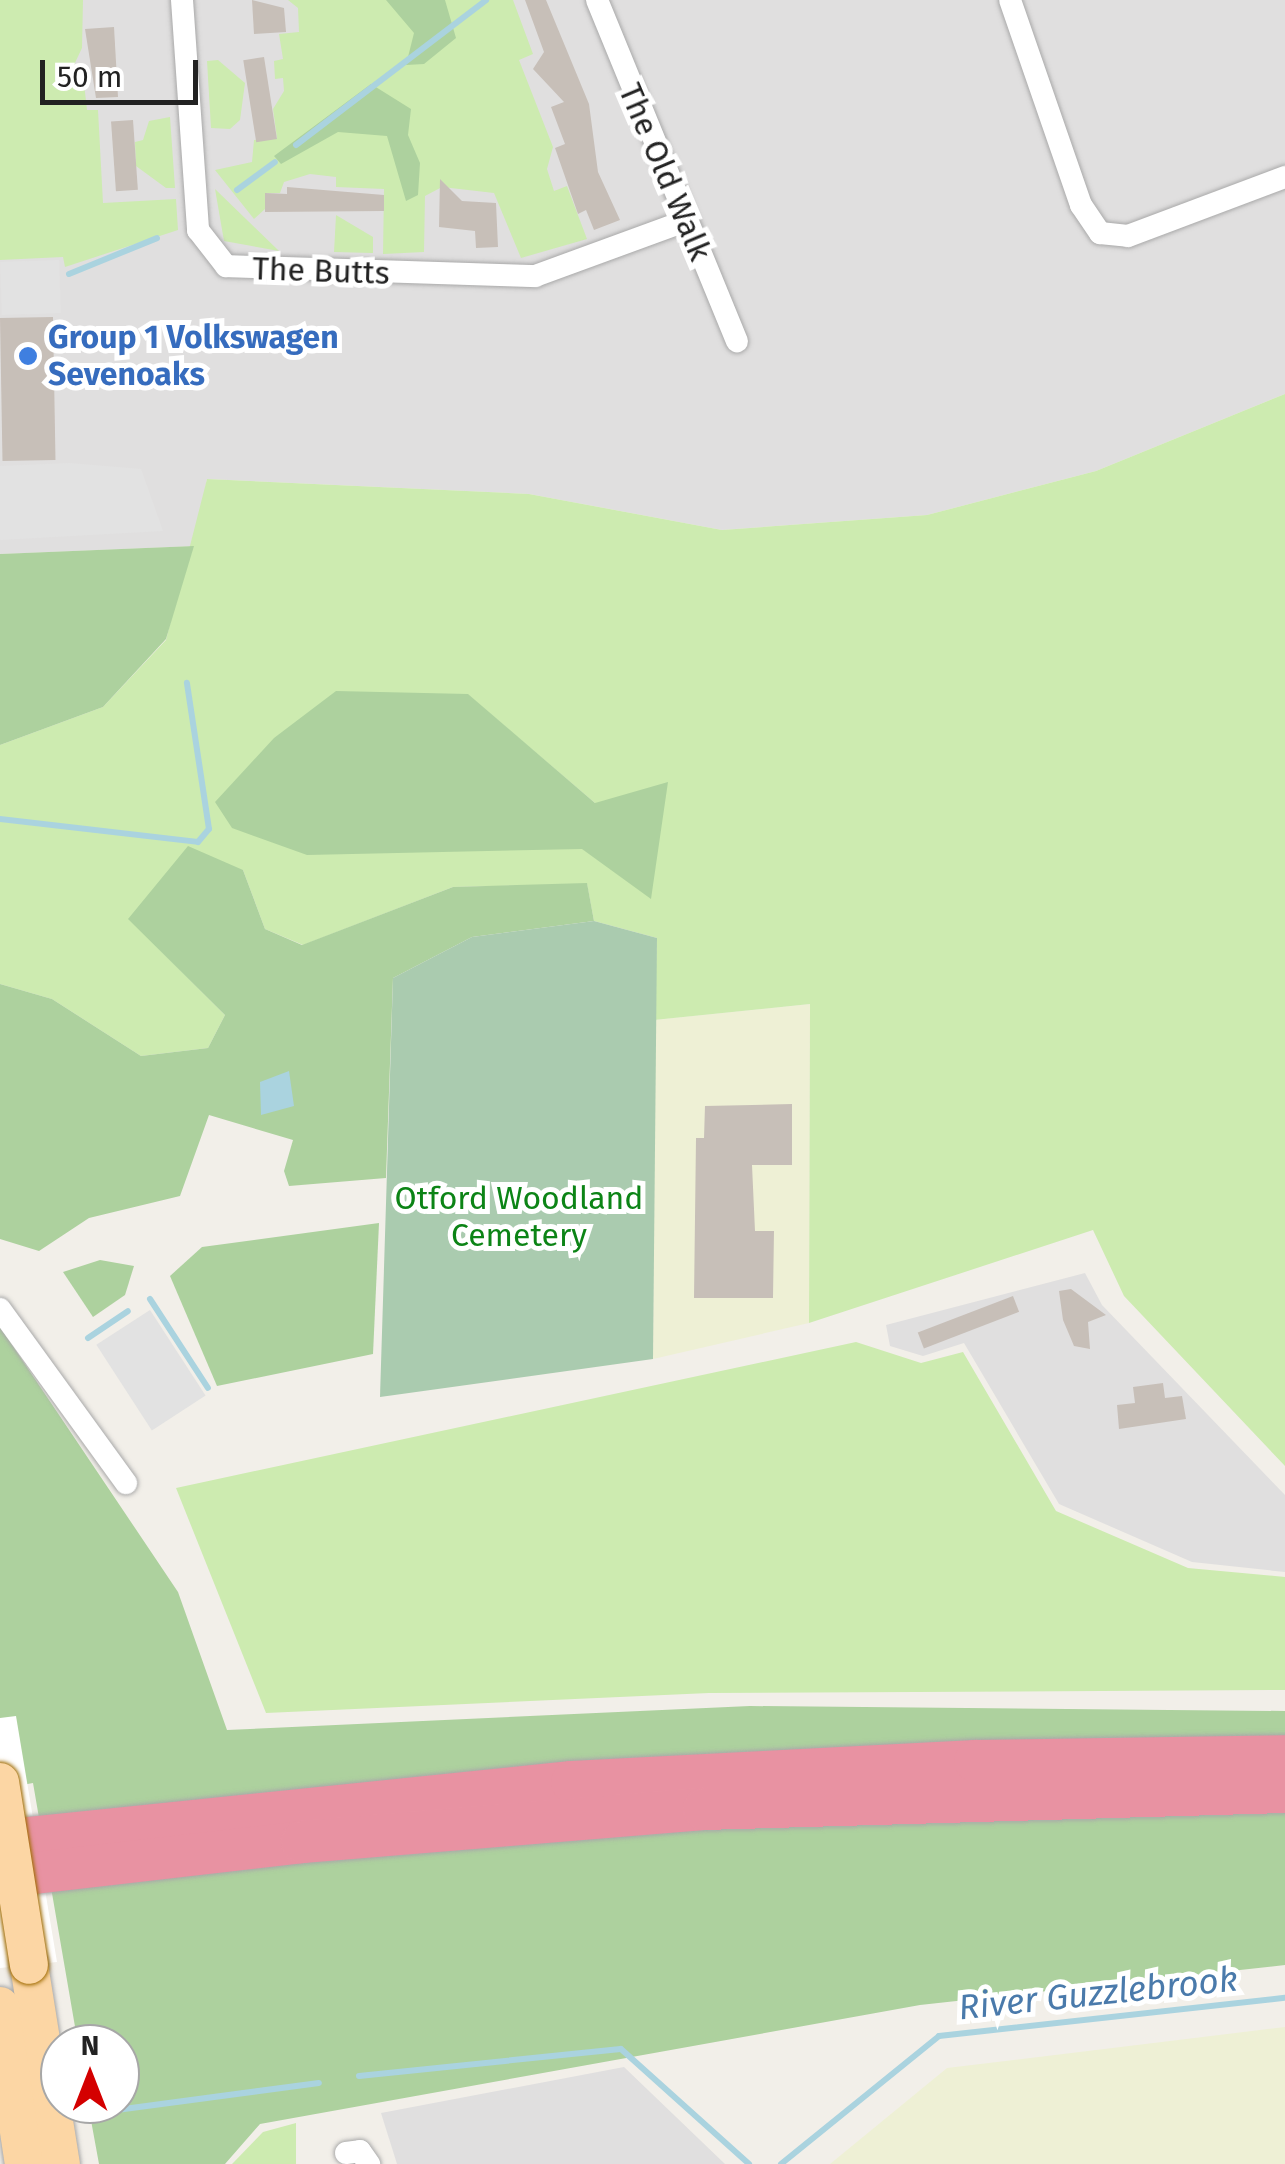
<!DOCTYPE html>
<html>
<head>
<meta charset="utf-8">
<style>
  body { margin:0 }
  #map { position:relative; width:1285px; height:2164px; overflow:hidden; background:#f2efe9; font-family:"Fira Sans",sans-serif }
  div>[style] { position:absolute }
  .residential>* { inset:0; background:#e0dfdf }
  .farmland>* { inset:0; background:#eef0d5 }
  .grass>* { inset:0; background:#cdebb0 }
  .forest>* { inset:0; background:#add19e }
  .cemetery>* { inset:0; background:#aacbaf }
  .parking>* { inset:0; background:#e2e2e2; transform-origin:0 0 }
  .water>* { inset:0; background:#aad3df }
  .pier>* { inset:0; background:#fff }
  .stream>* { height:6px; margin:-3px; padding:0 3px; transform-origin:3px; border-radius:3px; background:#aad3df }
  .building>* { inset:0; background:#c7bfb8; transform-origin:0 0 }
  .roads { filter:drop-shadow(0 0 2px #a9a9a9) drop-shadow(0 0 2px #a9a9a9) }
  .minor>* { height:22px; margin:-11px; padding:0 11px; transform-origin:11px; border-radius:11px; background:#fff }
  .primary>* { height:38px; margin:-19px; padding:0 19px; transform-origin:19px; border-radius:19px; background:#fcd6a4 }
  .motorway>* { height:42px; margin:-21px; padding:0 21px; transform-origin:21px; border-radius:21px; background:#e892a2 }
  .bridges { filter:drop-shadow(0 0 2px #a06b00) drop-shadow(0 0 2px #a06b00) }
  .primary-bridge>* { height:38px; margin:-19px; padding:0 19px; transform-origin:19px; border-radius:19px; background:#fcd6a4 }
  .dots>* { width:28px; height:28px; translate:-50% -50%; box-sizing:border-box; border:5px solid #fff; border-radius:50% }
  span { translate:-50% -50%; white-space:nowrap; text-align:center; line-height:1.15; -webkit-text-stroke:10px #fff; paint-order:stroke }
  .street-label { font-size:32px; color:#222 }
  .shop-label { font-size:32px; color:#366cbe; font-weight:700 }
  .left { translate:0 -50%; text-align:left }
  .park-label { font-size:32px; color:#0c8416 }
  .water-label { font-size:35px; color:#4a7aab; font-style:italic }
  .north { position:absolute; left:40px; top:2024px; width:100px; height:100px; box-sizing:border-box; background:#fff; border:2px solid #a7a7a7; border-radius:50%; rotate:0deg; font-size:28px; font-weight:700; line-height:40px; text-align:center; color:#222 }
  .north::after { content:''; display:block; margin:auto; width:35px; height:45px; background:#d40000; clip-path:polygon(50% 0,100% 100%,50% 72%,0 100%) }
  .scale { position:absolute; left:40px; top:60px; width:158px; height:45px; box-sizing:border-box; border:5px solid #222; border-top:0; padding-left:12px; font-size:30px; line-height:35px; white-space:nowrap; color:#222; -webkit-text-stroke:8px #fff; paint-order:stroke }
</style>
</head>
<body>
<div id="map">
  <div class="residential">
    <div style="clip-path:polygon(0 0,1285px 0,1285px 394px,1096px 471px,927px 515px,722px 530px,529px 494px,207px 479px,194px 546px,0 554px)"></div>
    <div style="clip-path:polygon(1085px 1273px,1102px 1305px,1285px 1495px,1285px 1572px,1192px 1562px,1059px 1504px,964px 1343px,923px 1356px,890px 1346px,886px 1325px)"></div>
    <div style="clip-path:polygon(624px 2067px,725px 2164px,397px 2164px,381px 2113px)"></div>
  </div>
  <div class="farmland">
    <div style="clip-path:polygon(810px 1004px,809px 1323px,653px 1359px,654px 1020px)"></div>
    <div style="clip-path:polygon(1285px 2027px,1285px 2164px,830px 2164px,947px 2068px)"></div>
  </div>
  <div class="grass">
    <div style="clip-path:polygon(0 0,83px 0,82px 48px,74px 65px,82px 65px,87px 110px,98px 110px,103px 203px,176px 199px,178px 230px,65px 267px,63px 257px,0 260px)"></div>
    <div style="clip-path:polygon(288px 0,513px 0,533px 54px,519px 60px,553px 147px,547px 169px,554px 191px,567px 186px,587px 239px,521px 258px,494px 193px,442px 187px,425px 196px,424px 252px,383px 254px,384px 189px,336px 187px,336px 177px,310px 174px,284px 182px,280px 193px,265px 193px,265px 209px,254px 219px,215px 170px,252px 162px,254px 140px,277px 138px,273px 109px,284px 91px,283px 78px,275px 79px,274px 61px,283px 59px,279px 34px,299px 32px,298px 8px)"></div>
    <div style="clip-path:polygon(218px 60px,245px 83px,240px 120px,230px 129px,211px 128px,207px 61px)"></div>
    <div style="clip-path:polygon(170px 117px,175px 188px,166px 188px,136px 166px,135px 142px,143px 140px,149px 121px)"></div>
    <div style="clip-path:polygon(215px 189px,279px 251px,224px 241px)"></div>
    <div style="clip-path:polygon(336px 215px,373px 237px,373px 253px,334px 252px)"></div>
    <div style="clip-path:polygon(evenodd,1285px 394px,1285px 1466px,1124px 1296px,1093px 1230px,809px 1323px,810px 1004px,654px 1020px,657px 938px,594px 921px,587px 884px,453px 887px,303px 945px,265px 929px,243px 870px,129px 919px,225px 1015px,208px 1048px,141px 1056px,52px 999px,0 984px,0 745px,103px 707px,166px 640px,207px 479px,529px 494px,722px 530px,927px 515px,1096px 471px,1285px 394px,467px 694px,595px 803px,651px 898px,583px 849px,467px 694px)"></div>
    <div style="clip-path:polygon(856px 1342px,921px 1363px,963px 1352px,1056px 1511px,1188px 1568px,1285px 1577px,1285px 1690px,709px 1693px,266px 1713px,176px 1488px)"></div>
    <div style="clip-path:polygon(296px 2123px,296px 2164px,232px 2164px,263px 2132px)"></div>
  </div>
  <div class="forest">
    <div style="clip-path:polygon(386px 0,445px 0,456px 38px,424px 64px,406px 65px,414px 33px)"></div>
    <div style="clip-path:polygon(371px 84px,411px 109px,408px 135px,420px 163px,418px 195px,406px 201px,387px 136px,338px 132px,281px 164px,274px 156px)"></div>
    <div style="clip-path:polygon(194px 546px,166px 639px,103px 707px,0 745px,0 554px)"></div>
    <div style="clip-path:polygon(336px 691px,468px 694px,595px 803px,668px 782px,651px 899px,582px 849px,307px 855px,232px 828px,215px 802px,274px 738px)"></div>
    <div style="clip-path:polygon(188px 846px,243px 870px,265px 929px,302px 945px,453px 887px,587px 883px,594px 921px,472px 937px,393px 978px,386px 1178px,289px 1186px,284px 1171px,293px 1140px,209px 1115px,180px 1196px,89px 1218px,39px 1251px,0 1239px,0 984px,52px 999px,141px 1056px,208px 1048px,225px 1015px,128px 919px)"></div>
    <div style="clip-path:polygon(379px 1223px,373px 1354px,217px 1386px,170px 1276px,202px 1247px)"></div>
    <div style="clip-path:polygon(100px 1260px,134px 1266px,125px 1295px,93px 1317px,63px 1272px)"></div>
    <div style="clip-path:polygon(0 1327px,178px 1592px,227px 1730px,750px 1706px,1285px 1711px,1285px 1965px,920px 2005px,260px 2124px,225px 2164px,99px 2164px,88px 2104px,120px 2104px,120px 2044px,78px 2044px,33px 1783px,0 1789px)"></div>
  </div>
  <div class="cemetery">
    <div style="clip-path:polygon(594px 921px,657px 938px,653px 1359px,380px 1397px,393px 978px,472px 937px)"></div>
  </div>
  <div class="parking">
    <div style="left:59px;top:260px;width:53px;height:59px;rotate:88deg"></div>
    <div style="clip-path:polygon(69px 463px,141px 469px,163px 531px,0 540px,0 466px)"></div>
    <div style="left:150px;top:1310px;width:102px;height:64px;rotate:57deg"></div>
  </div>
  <div class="water">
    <div style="clip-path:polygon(289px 1071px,294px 1106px,261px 1115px,260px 1082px)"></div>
  </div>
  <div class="pier">
    <div style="clip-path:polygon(16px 1716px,57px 1962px,0 1968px,0 1718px)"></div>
  </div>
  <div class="stream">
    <div style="left:296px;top:145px;width:239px;rotate:-37.3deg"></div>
    <div style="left:237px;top:190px;width:47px;rotate:-36.4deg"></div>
    <div style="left:69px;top:274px;width:95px;rotate:-22.2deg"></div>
    <div style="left:0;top:819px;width:199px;rotate:6.6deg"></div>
    <div style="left:198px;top:842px;width:17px;rotate:-50deg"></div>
    <div style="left:209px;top:829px;width:148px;rotate:-98.6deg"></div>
    <div style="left:150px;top:1299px;width:106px;rotate:56.9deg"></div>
    <div style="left:88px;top:1338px;width:48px;rotate:-34deg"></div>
    <div style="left:359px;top:2076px;width:263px;rotate:-5.9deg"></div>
    <div style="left:621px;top:2049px;width:172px;rotate:41.9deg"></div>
    <div style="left:79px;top:2115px;width:242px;rotate:-7.6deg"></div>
    <div style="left:781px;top:2164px;width:203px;rotate:-39deg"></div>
    <div style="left:939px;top:2036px;width:348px;rotate:-6.3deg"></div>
  </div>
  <div class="building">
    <div style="clip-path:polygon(252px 0,284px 8px,286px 32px,254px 34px)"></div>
    <div style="clip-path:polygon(525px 0,546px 0,589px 104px,598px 172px,620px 220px,594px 230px,586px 210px,578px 214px,555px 148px,565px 144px,551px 107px,564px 102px,533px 69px,544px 52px)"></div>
    <div style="clip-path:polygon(114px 27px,118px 97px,96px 98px,85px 29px)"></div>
    <div style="left:264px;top:57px;width:83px;height:21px;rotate:81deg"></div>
    <div style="left:133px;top:120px;width:70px;height:22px;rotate:86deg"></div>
    <div style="clip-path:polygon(440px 179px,462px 201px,496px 203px,498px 247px,476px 248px,475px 231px,439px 227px)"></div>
    <div style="clip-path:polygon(287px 187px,384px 195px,384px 211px,265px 212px,265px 193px,287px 194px)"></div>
    <div style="left:53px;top:317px;width:143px;height:53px;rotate:89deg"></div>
    <div style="clip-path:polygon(792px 1104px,792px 1165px,752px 1165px,755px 1231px,774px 1231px,773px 1298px,694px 1298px,696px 1138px,704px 1138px,705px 1106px)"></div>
    <div style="clip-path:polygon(1071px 1289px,1106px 1315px,1088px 1322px,1090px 1349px,1074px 1346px,1063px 1320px,1059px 1291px)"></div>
    <div style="left:1013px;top:1296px;width:17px;height:102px;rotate:69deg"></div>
    <div style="clip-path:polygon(1163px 1383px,1165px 1398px,1182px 1396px,1186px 1419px,1119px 1429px,1117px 1405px,1135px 1403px,1133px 1387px)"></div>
  </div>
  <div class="roads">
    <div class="minor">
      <div style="left:182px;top:0;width:231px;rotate:86deg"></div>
      <div style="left:198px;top:230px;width:46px;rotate:52.1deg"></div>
      <div style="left:226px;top:266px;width:309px;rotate:1.9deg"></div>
      <div style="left:535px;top:276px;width:160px;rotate:-20.1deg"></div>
      <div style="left:597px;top:0;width:369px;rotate:67.7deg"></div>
      <div style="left:1010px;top:0;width:217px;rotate:70.9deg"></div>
      <div style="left:1081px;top:205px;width:34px;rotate:56deg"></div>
      <div style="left:1100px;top:233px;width:28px;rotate:6deg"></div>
      <div style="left:1128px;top:236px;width:168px;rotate:-20.6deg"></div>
      <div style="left:0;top:1309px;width:215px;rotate:54.1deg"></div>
      <div style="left:346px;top:2153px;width:14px;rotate:-8deg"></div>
      <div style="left:360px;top:2151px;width:16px;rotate:55deg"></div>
    </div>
    <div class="primary">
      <div style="left:29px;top:1965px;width:202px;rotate:80.9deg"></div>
      <div style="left:0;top:2006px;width:160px;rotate:81.4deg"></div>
    </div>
    <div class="motorway">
      <div style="left:0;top:1841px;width:575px;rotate:-5.89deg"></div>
      <div style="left:572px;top:1782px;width:404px;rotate:-3deg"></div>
      <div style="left:975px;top:1761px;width:310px;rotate:-0.9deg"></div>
      <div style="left:0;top:1877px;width:304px;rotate:-6.6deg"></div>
      <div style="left:302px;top:1842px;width:403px;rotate:-4.7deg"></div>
      <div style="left:704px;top:1809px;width:581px;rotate:-1.68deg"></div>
    </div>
  </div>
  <div class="bridges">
    <div class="primary-bridge">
      <div style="left:0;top:1782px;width:185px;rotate:81deg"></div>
    </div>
  </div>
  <div class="dots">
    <div style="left:28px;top:356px;background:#3f7fe0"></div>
  </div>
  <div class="street-label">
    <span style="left:665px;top:172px;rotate:67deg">The Old Walk</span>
    <span style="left:321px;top:271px;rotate:2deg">The Butts</span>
  </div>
  <div class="shop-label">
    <span class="left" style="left:48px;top:356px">Group 1 Volkswagen<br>Sevenoaks</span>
  </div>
  <div class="park-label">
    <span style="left:519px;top:1217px">Otford Woodland<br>Cemetery</span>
  </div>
  <div class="water-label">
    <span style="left:1098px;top:1993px;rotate:-6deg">River Guzzlebrook</span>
  </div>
  <div class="north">N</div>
  <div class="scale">50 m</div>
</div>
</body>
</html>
